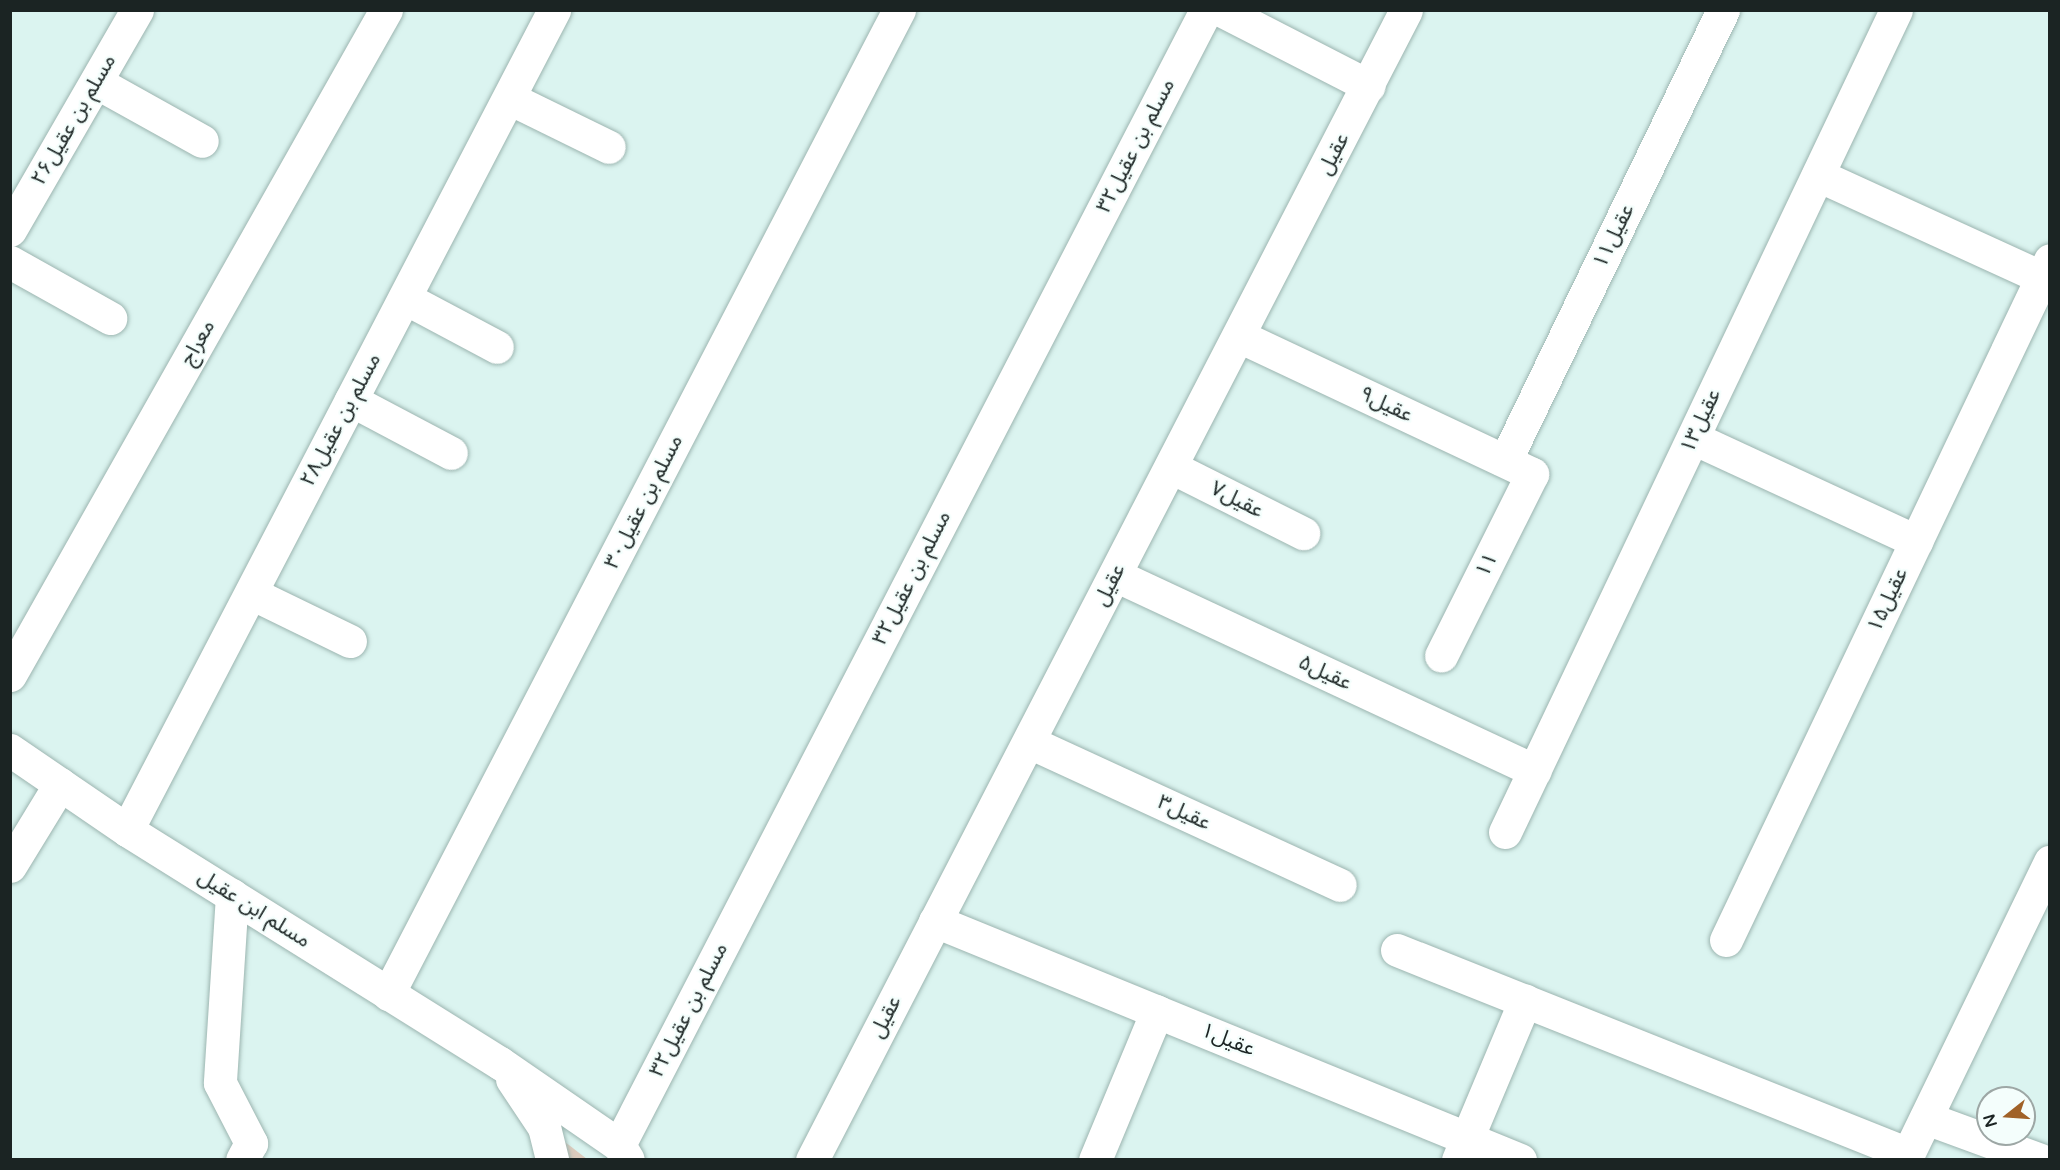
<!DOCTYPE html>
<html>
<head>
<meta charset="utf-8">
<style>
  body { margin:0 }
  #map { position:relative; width:2060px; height:1170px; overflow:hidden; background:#dbf4f0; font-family:"Varela Round","Noto Sans Arabic",sans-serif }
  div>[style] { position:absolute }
  .green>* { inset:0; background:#dccbbd }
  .roads { filter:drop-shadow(0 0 2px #9cb5b0) drop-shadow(0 0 2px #9cb5b0) }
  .minor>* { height:33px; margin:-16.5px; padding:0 16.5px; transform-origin:16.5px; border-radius:16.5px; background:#fff }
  span { translate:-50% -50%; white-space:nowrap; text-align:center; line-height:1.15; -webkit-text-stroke:4.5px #f4fefc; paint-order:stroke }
  .street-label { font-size:21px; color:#1b2423 }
  .frame { position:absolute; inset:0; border:12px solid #1b2423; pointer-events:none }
  .north { position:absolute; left:1976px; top:1086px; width:60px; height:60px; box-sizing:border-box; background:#f4fefc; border:2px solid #9da7a5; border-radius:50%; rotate:253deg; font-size:16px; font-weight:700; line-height:24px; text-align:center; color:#1b2423 }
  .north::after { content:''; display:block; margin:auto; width:21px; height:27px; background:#a06228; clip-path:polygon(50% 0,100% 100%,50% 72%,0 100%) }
</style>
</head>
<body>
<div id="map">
  <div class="green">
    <div style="clip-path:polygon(556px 1135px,587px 1159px,563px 1159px)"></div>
  </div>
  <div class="roads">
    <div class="minor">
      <div style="left:1221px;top:10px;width:166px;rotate:27.2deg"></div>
      <div style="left:96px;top:82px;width:121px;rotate:29.1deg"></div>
      <div style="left:509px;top:98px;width:111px;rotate:26.1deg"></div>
      <div style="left:1818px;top:175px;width:245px;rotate:24.6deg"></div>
      <div style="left:10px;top:230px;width:254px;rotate:-60deg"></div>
      <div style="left:10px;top:262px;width:115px;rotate:29.2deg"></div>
      <div style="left:405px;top:298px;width:104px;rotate:28deg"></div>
      <div style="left:1239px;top:336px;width:324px;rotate:25.2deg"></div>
      <div style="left:1532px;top:474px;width:203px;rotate:116.6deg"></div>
      <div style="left:351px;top:400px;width:113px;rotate:27.9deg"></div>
      <div style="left:1693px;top:438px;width:246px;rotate:24.8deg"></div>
      <div style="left:1505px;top:461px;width:501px;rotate:-64.2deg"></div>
      <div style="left:1171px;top:467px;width:148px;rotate:26.6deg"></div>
      <div style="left:1115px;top:575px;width:463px;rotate:25deg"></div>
      <div style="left:251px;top:593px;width:110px;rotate:25.9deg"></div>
      <div style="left:10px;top:675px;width:764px;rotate:-60.52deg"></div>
      <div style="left:1029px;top:742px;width:342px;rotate:24.7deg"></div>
      <div style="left:10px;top:750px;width:142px;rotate:34.4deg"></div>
      <div style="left:127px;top:830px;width:440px;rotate:32deg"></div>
      <div style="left:500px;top:1063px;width:145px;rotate:34.6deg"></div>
      <div style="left:619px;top:1145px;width:17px;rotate:59deg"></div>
      <div style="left:127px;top:830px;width:925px;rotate:-62.49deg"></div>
      <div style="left:1505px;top:832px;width:910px;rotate:-64.56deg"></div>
      <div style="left:10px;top:866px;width:96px;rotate:-58.6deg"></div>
      <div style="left:232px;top:895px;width:188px;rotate:93.7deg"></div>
      <div style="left:220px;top:1083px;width:68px;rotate:62.7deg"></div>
      <div style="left:251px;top:1143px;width:19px;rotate:118deg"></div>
      <div style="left:935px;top:921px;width:632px;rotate:22.22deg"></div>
      <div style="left:1726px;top:940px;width:753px;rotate:-64.52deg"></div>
      <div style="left:1397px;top:950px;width:550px;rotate:21.76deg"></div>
      <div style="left:1908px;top:1154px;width:325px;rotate:-64.1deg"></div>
      <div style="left:388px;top:994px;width:1109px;rotate:-62.56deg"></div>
      <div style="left:512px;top:1079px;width:58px;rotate:56.3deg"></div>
      <div style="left:544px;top:1127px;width:34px;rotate:76deg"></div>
      <div style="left:1926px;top:1118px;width:122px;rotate:20.1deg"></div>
      <div style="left:619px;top:1145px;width:1278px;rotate:-62.65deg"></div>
      <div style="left:812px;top:1160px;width:1294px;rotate:-62.68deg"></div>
      <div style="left:1095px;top:1160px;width:161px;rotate:-67.4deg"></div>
      <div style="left:1458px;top:1160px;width:173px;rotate:-67.2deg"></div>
    </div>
  </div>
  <div class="street-label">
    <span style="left:74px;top:120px;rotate:-60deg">مسلم بن عقیل۲۶</span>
    <span style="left:1136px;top:146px;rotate:-63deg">مسلم بن عقیل۳۲</span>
    <span style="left:1334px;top:154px;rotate:-63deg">عقیل</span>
    <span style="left:1614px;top:236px;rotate:-64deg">عقیل۱۱</span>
    <span style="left:198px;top:343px;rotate:-61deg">معراج</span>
    <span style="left:1386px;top:405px;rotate:25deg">عقیل۹</span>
    <span style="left:341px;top:420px;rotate:-62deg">مسلم بن عقیل۲۸</span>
    <span style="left:1701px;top:421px;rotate:-65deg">عقیل۱۳</span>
    <span style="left:1237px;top:500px;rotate:27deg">عقیل۷</span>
    <span style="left:644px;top:502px;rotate:-63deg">مسلم بن عقیل۳۰</span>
    <span style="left:1487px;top:565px;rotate:-63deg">۱۱</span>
    <span style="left:912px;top:578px;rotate:-63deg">مسلم بن عقیل۳۲</span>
    <span style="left:1110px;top:585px;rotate:-63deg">عقیل</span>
    <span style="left:1888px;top:600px;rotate:-65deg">عقیل۱۵</span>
    <span style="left:1325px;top:673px;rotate:25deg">عقیل۵</span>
    <span style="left:1184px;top:813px;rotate:25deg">عقیل۳</span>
    <span style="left:254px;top:909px;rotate:32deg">مسلم ابن عقیل</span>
    <span style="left:689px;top:1010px;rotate:-63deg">مسلم بن عقیل۳۲</span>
    <span style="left:886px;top:1017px;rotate:-63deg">عقیل</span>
    <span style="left:1228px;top:1040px;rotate:22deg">عقیل۱</span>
  </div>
  <div class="frame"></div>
  <div class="north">N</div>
</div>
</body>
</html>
